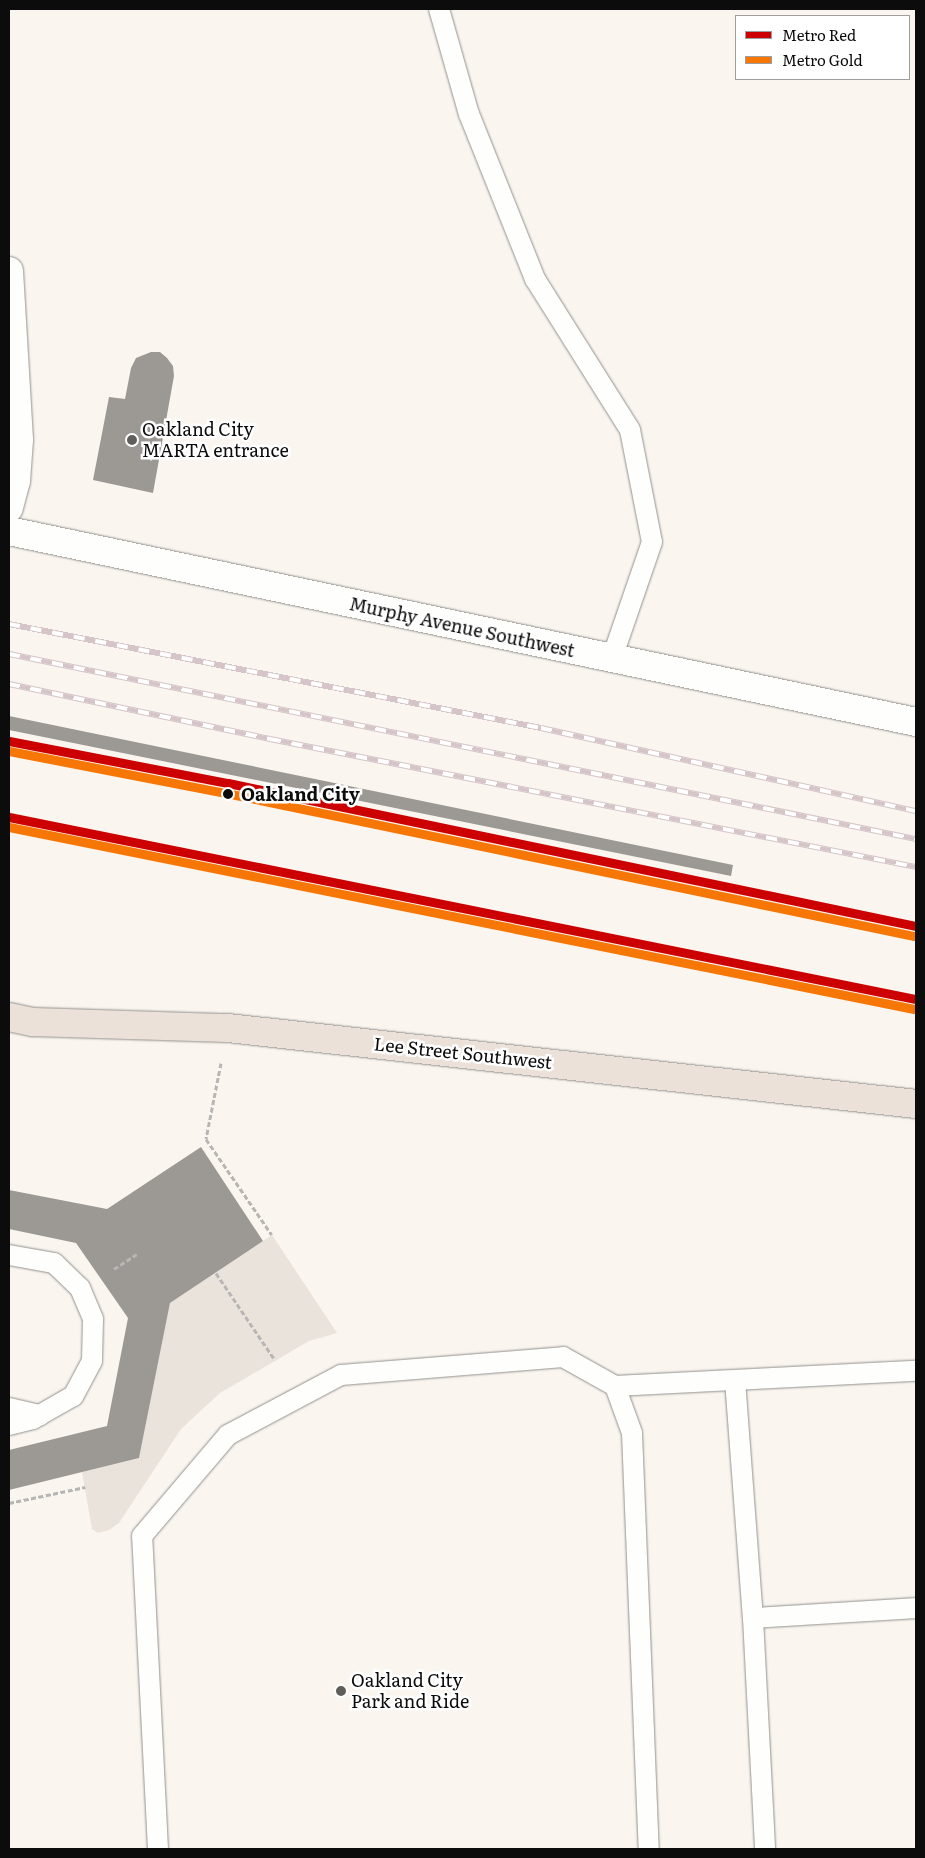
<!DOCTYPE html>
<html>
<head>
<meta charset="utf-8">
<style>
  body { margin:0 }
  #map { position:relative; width:925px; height:1858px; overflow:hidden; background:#faf5ef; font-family:Literata,serif }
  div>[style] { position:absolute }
  .plaza>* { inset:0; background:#eae3db }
  .building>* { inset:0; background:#9c9995 }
  .path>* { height:3px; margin-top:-1.5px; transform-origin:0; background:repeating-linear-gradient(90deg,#b7b6b5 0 5px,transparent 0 7.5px) }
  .roads { filter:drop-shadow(0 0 1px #93918e) drop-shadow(0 0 1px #93918e) }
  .service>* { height:20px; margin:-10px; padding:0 10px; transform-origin:10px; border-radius:10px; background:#fefefd }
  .minor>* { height:28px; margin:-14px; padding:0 14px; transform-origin:14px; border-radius:14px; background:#fefefd }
  .primary>* { height:28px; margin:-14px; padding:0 14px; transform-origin:14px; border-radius:14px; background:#ebe1d8 }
  .rail>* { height:5.5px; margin-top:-2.75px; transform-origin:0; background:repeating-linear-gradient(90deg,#fff 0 11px,#d5c5c8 0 22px); box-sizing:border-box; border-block:1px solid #d5c5c8 }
  .metro-1>* { height:9px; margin:-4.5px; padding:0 4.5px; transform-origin:4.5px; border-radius:4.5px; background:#c00 }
  .metro-2>* { height:9px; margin:-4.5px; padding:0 4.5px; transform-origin:4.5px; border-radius:4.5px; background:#f67705 }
  .dots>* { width:14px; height:14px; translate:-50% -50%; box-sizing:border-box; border:2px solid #fff; border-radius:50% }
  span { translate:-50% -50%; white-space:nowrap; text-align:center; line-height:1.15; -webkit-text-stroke:5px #fff; paint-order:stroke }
  .poi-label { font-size:18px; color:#0c0c0c }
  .left { translate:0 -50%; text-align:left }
  .street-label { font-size:18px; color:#0c0c0c }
  .stop-label { font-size:18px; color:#0c0c0c; font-weight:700 }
  .frame { position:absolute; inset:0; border:10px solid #0c0c0c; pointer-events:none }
  .legend { position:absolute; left:735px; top:15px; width:175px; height:65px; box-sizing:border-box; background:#fff; border:1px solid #9e9e9e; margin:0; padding:6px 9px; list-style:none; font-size:15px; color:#0c0c0c }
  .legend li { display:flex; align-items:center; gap:10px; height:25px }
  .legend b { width:25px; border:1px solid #9e9e9e }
</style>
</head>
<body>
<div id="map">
  <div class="plaza">
    <div style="clip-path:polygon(272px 1235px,337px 1333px,309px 1341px,220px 1393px,181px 1429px,119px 1523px,109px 1530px,98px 1533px,92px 1529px,82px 1472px,139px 1458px,170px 1303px)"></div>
  </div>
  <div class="building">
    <div style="clip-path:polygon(151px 352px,160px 352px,167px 358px,173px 366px,174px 376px,153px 493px,93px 480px,109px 397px,125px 399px,131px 368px,136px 358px)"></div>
    <div style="clip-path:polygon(9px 716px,733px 865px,731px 876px,9px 730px)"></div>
    <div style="clip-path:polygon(201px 1147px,263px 1241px,170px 1303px,139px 1458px,9px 1490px,9px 1450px,107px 1426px,128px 1318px,76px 1243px,9px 1229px,9px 1190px,107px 1209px)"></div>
  </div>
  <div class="path">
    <div style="left:221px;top:1063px;width:77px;rotate:101.2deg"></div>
    <div style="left:206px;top:1139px;width:116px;rotate:55.5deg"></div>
    <div style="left:114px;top:1269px;width:27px;rotate:-33deg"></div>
    <div style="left:216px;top:1273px;width:105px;rotate:55.9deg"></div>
    <div style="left:9px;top:1503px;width:78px;rotate:-11.9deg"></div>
  </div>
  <div class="roads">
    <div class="service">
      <div style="left:439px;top:9px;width:109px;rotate:74.1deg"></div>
      <div style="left:469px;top:114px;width:178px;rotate:68.2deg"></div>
      <div style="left:535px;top:279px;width:178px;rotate:57.8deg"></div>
      <div style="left:630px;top:430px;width:114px;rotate:78.9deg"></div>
      <div style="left:652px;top:542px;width:123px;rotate:109deg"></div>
      <div style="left:9px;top:1255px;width:46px;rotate:10.1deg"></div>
      <div style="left:54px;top:1263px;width:36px;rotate:44deg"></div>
      <div style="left:80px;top:1288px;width:34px;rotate:67deg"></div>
      <div style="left:93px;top:1319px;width:42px;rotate:91.4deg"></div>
      <div style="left:92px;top:1361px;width:40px;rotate:118deg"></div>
      <div style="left:73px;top:1396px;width:46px;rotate:150.1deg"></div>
      <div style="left:33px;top:1419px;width:25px;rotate:166deg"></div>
      <div style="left:735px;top:1380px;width:239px;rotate:85.7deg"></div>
      <div style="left:753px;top:1618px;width:231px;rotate:87deg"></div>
      <div style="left:615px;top:1386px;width:301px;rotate:-2.9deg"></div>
      <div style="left:9px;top:1408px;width:32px;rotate:13deg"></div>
      <div style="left:753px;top:1618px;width:163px;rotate:-3.5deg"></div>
      <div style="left:158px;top:1849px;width:313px;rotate:-92.9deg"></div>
      <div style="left:142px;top:1536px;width:133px;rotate:-49.6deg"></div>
      <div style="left:228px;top:1435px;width:128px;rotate:-28deg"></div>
      <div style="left:341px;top:1375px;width:223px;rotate:-4.6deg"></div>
      <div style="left:563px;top:1357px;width:60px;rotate:29.1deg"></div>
      <div style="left:615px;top:1386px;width:50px;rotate:70.1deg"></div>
      <div style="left:632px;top:1433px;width:416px;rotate:87.7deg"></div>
    </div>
    <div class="minor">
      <div style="left:9px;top:271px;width:169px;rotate:86.6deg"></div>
      <div style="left:19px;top:440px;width:41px;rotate:94.2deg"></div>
      <div style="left:16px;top:481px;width:28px;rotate:105deg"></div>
      <div style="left:9px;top:531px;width:927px;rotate:11.89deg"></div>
    </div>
    <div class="primary">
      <div style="left:9px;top:1017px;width:25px;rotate:12deg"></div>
      <div style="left:33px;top:1022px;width:195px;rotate:1.8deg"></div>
      <div style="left:228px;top:1028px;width:692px;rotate:6.3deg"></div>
    </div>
  </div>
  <div class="rail">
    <div style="left:9px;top:624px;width:542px;rotate:11.06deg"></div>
    <div style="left:541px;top:728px;width:384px;rotate:12.5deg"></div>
    <div style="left:9px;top:654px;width:926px;rotate:11.53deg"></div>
    <div style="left:9px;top:684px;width:267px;rotate:11.9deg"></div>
    <div style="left:270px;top:739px;width:659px;rotate:11.21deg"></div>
  </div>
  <div class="metro-1">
    <div style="left:9px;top:741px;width:223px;rotate:10.9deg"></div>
    <div style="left:228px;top:783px;width:703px;rotate:11.74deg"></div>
    <div style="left:9px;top:817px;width:925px;rotate:11.35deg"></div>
  </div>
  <div class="metro-2">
    <div style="left:9px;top:751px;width:221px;rotate:11deg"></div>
    <div style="left:226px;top:793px;width:703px;rotate:11.74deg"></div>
    <div style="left:9px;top:827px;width:923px;rotate:11.37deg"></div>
  </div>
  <div class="dots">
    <div style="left:132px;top:440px;background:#5f5e5b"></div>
    <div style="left:228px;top:794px;background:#0c0c0c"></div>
    <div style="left:341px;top:1691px;background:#5f5e5b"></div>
  </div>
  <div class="poi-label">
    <span class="left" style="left:142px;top:440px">Oakland City<br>MARTA entrance</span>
    <span class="left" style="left:351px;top:1691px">Oakland City<br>Park and Ride</span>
  </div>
  <div class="street-label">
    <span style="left:462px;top:627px;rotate:12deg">Murphy Avenue Southwest</span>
    <span style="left:463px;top:1053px;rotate:6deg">Lee Street Southwest</span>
  </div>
  <div class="stop-label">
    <span class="left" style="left:241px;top:794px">Oakland City</span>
  </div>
  <div class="frame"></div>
  <ul class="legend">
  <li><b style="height:6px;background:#c00"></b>Metro Red</li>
  <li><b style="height:6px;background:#f67705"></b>Metro Gold</li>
  </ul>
</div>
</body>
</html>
